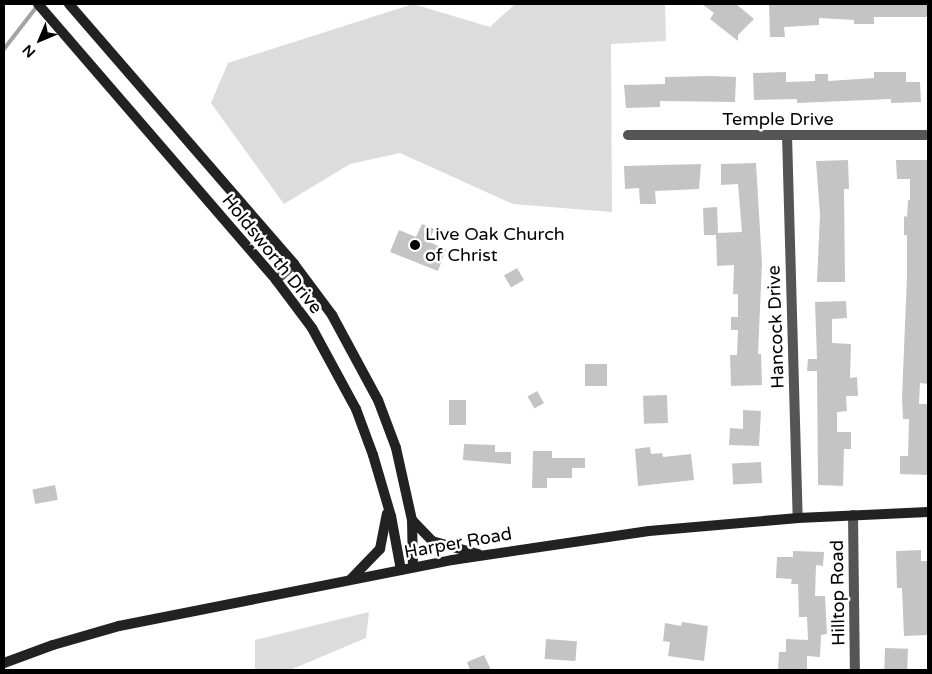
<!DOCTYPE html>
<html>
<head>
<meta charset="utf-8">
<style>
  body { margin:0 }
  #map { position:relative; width:932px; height:674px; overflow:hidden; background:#fff; font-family:"Varela Round",sans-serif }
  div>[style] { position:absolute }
  .green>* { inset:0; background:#dcdcdc }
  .stream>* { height:4px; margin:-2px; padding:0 2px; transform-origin:2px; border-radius:2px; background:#a3a3a3 }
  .building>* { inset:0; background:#c4c4c4; transform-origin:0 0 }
  .minor>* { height:10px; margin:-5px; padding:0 5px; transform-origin:5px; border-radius:5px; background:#555 }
  .secondary>* { height:10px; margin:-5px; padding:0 5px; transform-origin:5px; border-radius:5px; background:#222 }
  .dots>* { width:14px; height:14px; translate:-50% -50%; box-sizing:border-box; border:2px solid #fff; border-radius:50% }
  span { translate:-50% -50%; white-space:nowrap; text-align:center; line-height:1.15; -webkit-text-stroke:5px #fff; paint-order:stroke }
  .street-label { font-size:18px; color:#000 }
  .poi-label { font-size:18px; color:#000 }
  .left { translate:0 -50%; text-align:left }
  .frame { position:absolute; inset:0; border:5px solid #000; pointer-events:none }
  .north { position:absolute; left:15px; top:15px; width:50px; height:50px; -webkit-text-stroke:4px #fff; paint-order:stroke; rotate:225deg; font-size:14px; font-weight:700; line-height:20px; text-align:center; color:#000 }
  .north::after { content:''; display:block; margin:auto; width:18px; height:22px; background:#000; clip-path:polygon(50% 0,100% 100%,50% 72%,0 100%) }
</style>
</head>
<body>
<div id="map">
  <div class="green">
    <div style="clip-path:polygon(413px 4px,490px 27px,515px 4px,665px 4px,666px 41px,611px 44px,612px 212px,513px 204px,400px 153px,350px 164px,284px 204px,211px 103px,228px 63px)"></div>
    <div style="clip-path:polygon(369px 612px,366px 638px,290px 670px,255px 670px,255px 640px)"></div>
  </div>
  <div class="stream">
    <div style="left:4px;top:49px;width:56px;rotate:-52.3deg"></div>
  </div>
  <div class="building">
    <div style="clip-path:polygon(702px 4px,736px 4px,754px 19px,738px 35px,738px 41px,710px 19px,714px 13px)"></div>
    <div style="clip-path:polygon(769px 4px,928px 4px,928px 17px,874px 17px,874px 24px,854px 24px,854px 20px,819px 18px,819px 25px,784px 27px,785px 37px,770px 37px)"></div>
    <div style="clip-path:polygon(786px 72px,786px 82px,815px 81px,815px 74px,828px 74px,828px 81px,874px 78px,874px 72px,906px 72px,906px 82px,920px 82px,921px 102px,891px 103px,891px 99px,797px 103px,797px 99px,754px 100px,753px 73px)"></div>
    <div style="clip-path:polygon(710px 76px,736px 77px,735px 102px,660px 101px,660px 107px,626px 108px,624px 85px,665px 84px,665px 77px)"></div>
    <div style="clip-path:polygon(848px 160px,849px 189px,844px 189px,845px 282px,817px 282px,820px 215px,816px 161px)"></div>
    <div style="clip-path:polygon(896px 160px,928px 160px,928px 384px,920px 383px,919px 404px,928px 404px,928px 475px,900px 474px,900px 456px,908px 456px,909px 419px,903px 419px,902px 398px,907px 276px,907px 235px,904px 235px,904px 216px,907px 217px,908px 200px,910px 200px,910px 179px,897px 179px)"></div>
    <div style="clip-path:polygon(756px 163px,762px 263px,758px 354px,761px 354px,762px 385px,731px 386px,730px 355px,737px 355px,738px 330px,731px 330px,731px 317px,738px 317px,738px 294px,733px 294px,734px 265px,717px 266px,716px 235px,704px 235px,703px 208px,717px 207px,718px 233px,742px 232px,738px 184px,721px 185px,721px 164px)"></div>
    <div style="clip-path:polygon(701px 164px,699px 189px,655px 191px,656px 204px,640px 204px,639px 188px,625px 189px,624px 166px)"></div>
    <div style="clip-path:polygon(422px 224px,434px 229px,429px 242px,446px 249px,438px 271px,390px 252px,399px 230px,416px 237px)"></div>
    <div style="left:517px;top:268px;width:14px;height:15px;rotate:60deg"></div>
    <div style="clip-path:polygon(846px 301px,847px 318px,832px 319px,832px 343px,851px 344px,850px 378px,857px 377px,858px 396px,846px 396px,847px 411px,837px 412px,837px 432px,851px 432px,851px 449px,844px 449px,843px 486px,818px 485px,817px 371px,807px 371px,808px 359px,817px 359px,815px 302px)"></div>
    <div style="left:607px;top:364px;width:22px;height:22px;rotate:90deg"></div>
    <div style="left:537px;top:391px;width:14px;height:11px;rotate:60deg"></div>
    <div style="left:667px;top:395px;width:28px;height:24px;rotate:88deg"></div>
    <div style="left:449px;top:400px;width:17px;height:25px"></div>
    <div style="clip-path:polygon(743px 410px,761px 411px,759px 446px,729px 445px,730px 428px,743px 429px)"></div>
    <div style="clip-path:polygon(464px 444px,495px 445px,495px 452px,511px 452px,511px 464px,463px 460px)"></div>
    <div style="clip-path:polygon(650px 447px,651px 454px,662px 453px,663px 457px,691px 454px,694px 480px,638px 486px,635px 449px)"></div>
    <div style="clip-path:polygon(533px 451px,552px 451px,552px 458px,585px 458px,585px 468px,572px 468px,572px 478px,547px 478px,547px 488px,532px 488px)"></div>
    <div style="left:761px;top:462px;width:21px;height:29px;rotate:87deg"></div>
    <div style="left:55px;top:485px;width:15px;height:23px;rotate:79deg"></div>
    <div style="clip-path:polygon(921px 550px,921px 561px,927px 561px,928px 572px,928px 635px,904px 636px,902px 588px,897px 588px,896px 551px)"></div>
    <div style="clip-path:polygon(793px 551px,824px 552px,823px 566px,816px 565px,815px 596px,825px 596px,827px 634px,821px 635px,820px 657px,807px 656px,807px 670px,778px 670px,779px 652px,786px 652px,786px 639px,808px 640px,807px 617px,799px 617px,798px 584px,791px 584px,792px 579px,776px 578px,777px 557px,793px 557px)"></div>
    <div style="clip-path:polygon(682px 622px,708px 626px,704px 661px,668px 656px,670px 642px,663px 641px,665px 623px,681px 626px)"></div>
    <div style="left:546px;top:639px;width:31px;height:20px;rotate:4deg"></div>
    <div style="left:885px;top:648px;width:23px;height:22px;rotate:2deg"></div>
    <div style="clip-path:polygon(484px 655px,491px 670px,470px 670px,467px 662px)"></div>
  </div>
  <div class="minor">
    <div style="left:628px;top:135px;width:300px"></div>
    <div style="left:787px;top:135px;width:383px;rotate:88.4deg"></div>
    <div style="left:276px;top:280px;width:24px;rotate:-42deg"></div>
    <div style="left:853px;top:515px;width:155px;rotate:89.3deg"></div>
  </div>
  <div class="secondary">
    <div style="left:38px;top:4px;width:364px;rotate:49.2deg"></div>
    <div style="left:276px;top:280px;width:60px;rotate:53.1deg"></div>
    <div style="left:312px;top:328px;width:92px;rotate:61.5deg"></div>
    <div style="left:356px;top:409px;width:49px;rotate:69.7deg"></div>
    <div style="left:373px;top:455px;width:64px;rotate:73.6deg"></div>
    <div style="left:391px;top:516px;width:55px;rotate:79.5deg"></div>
    <div style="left:69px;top:4px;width:344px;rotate:49.1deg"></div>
    <div style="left:294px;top:264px;width:64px;rotate:53.3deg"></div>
    <div style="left:332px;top:315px;width:97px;rotate:61.6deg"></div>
    <div style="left:378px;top:400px;width:51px;rotate:69.4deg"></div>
    <div style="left:396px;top:448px;width:74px;rotate:77.5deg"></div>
    <div style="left:412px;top:520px;width:47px;rotate:88.8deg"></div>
    <div style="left:412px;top:520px;width:29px;rotate:46deg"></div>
    <div style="left:432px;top:541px;width:48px;rotate:15.8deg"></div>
    <div style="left:351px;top:579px;width:42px;rotate:-46deg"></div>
    <div style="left:380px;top:549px;width:36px;rotate:-79deg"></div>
    <div style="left:4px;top:663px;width:52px;rotate:-20.2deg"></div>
    <div style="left:53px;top:645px;width:69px;rotate:-16.1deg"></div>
    <div style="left:119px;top:626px;width:339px;rotate:-11.2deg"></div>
    <div style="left:452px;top:560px;width:199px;rotate:-8.4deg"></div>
    <div style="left:649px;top:531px;width:150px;rotate:-5deg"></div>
    <div style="left:798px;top:518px;width:130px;rotate:-2.6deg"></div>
  </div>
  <div class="dots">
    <div style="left:415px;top:245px;background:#000"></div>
  </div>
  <div class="street-label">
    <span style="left:778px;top:119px">Temple Drive</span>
    <span style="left:272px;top:254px;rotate:51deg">Holdsworth Drive</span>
    <span style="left:776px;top:327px;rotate:-92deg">Hancock Drive</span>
    <span style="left:458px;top:543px;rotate:-10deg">Harper Road</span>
    <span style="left:838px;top:593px;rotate:-91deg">Hilltop Road</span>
  </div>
  <div class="poi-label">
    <span class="left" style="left:425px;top:245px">Live Oak Church<br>of Christ</span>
  </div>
  <div class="frame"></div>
  <div class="north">N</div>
</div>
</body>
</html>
